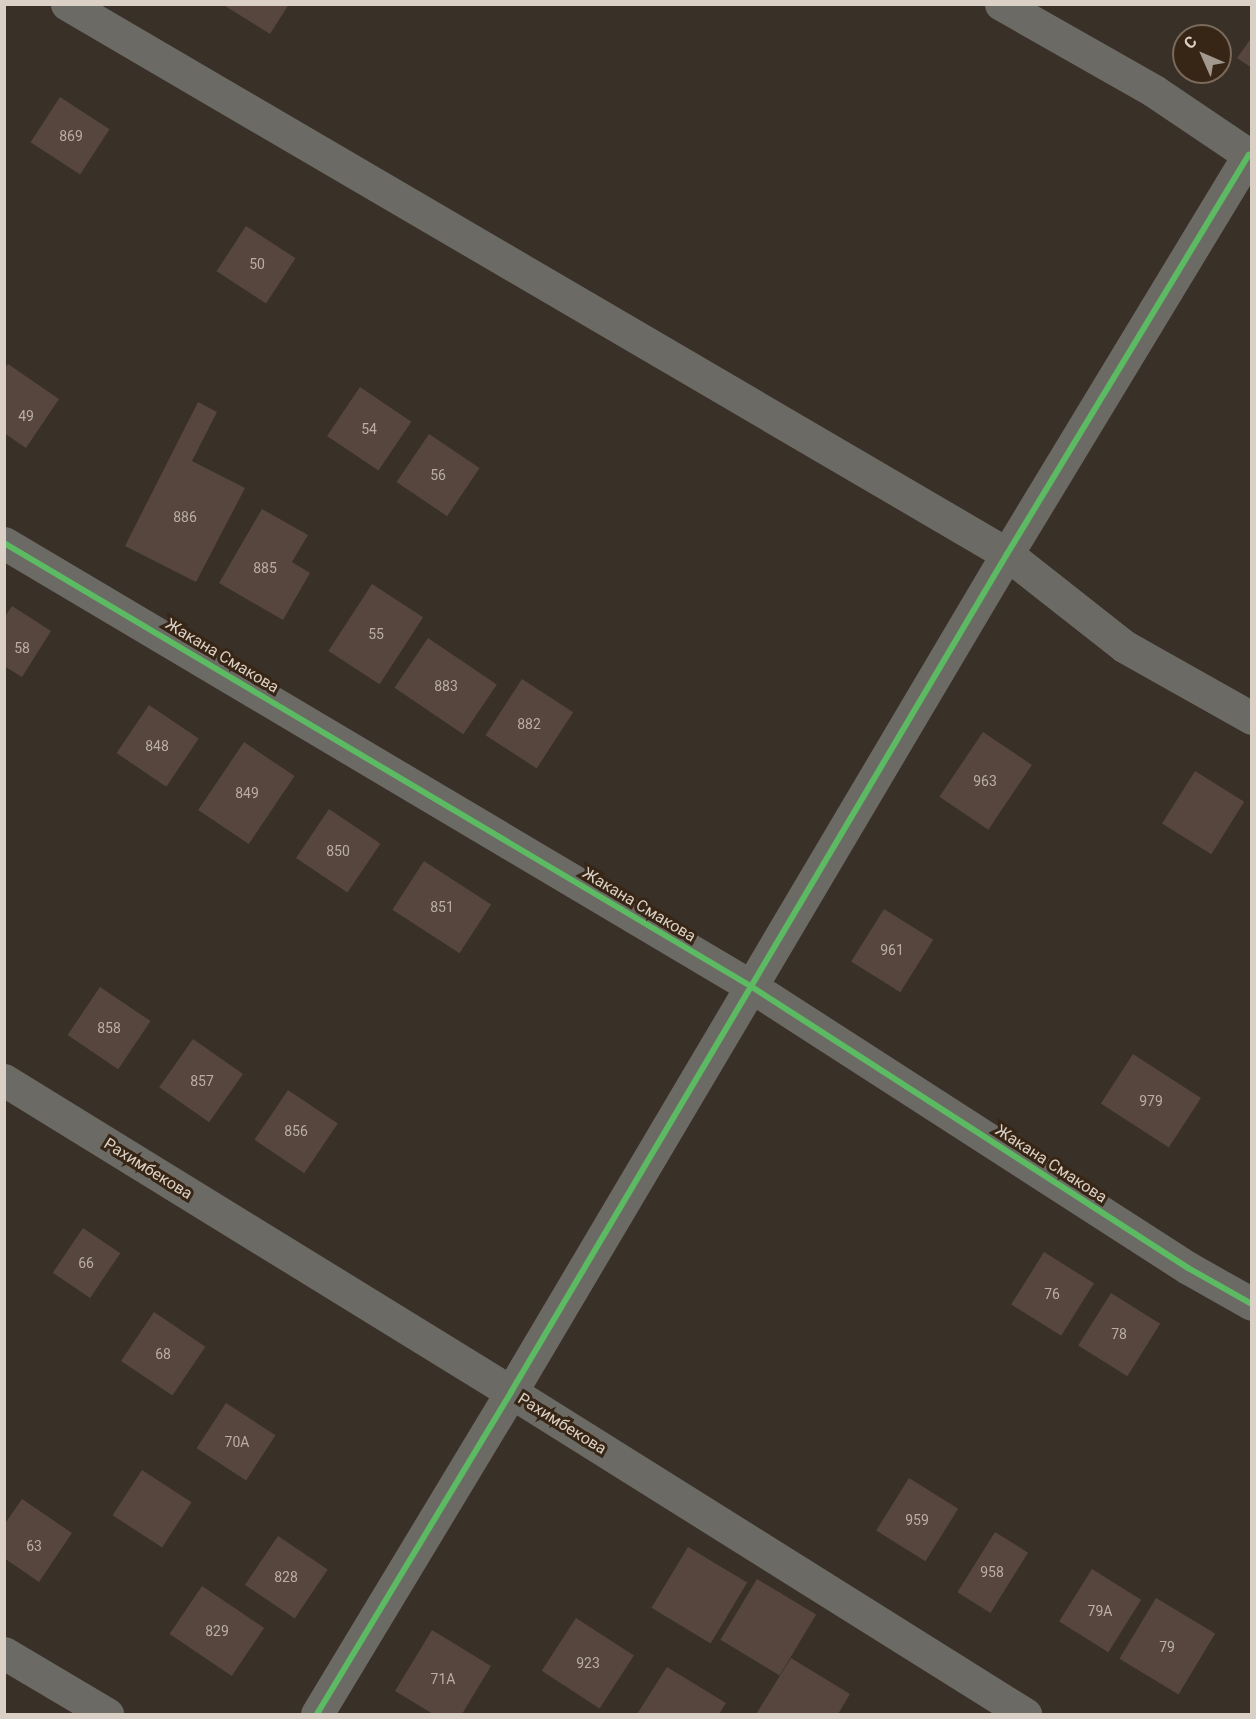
<!DOCTYPE html>
<html>
<head>
<meta charset="utf-8">
<style>
  body { margin:0 }
  #map { position:relative; width:1256px; height:1719px; overflow:hidden; background:#393027; font-family:Roboto,sans-serif }
  div>[style] { position:absolute }
  .building>* { inset:0; background:#56463e; transform-origin:0 0 }
  .minor>* { height:33px; margin:-16.5px; padding:0 16.5px; transform-origin:16.5px; border-radius:16.5px; background:#6c6a65 }
  .cycleway>* { height:6px; margin:-3px; padding:0 3px; transform-origin:3px; border-radius:3px; background:#5cba63 }
  span { translate:-50% -50%; white-space:nowrap; text-align:center; line-height:1.15; -webkit-text-stroke:6px #372616; paint-order:stroke }
  .number-label { font-size:14px; color:#baaea3 }
  .number-label span { -webkit-text-stroke-width:0 }
  .street-label { font-size:16px; color:#dbd0c5 }
  .frame { position:absolute; inset:0; border:6px solid #dbd0c5; pointer-events:none }
  .north { position:absolute; left:1172px; top:24px; width:60px; height:60px; box-sizing:border-box; background:#372616; border:2px solid #796a5c; border-radius:50%; rotate:315deg; font-size:16px; font-weight:700; line-height:24px; text-align:center; color:#dbd0c5 }
  .north::after { content:''; display:block; margin:auto; width:21px; height:27px; background:#a2988e; clip-path:polygon(50% 0,100% 100%,50% 72%,0 100%) }
</style>
</head>
<body>
<div id="map">
  <div class="building">
    <div style="clip-path:polygon(222px 4px,289px 4px,270px 34px)"></div>
    <div style="clip-path:polygon(1252px 37px,1252px 68px,1237px 58px)"></div>
    <div style="left:60px;top:97px;width:59px;height:54px;rotate:33deg"></div>
    <div style="left:246px;top:226px;width:59px;height:54px;rotate:33deg"></div>
    <div style="clip-path:polygon(8px 364px,59px 399px,26px 448px,4px 433px,4px 369px)"></div>
    <div style="left:360px;top:387px;width:62px;height:59px;rotate:34deg"></div>
    <div style="clip-path:polygon(198px 402px,217px 412px,192px 461px,245px 488px,196px 582px,125px 546px)"></div>
    <div style="left:429px;top:434px;width:61px;height:58px;rotate:34deg"></div>
    <div style="clip-path:polygon(262px 509px,308px 535px,292px 562px,310px 573px,283px 620px,219px 583px)"></div>
    <div style="left:372px;top:584px;width:61px;height:80px;rotate:33deg"></div>
    <div style="clip-path:polygon(12px 606px,51px 631px,22px 677px,4px 666px,4px 618px)"></div>
    <div style="left:428px;top:638px;width:83px;height:60px;rotate:34deg"></div>
    <div style="left:522px;top:679px;width:61px;height:67px;rotate:33deg"></div>
    <div style="left:149px;top:705px;width:60px;height:58px;rotate:34deg"></div>
    <div style="left:983px;top:732px;width:59px;height:78px;rotate:34deg"></div>
    <div style="left:244px;top:742px;width:61px;height:82px;rotate:34deg"></div>
    <div style="left:1195px;top:771px;width:58px;height:62px;rotate:32deg"></div>
    <div style="left:329px;top:809px;width:62px;height:59px;rotate:34deg"></div>
    <div style="left:424px;top:861px;width:80px;height:58px;rotate:33deg"></div>
    <div style="left:884px;top:909px;width:58px;height:62px;rotate:32deg"></div>
    <div style="left:100px;top:987px;width:61px;height:58px;rotate:34deg"></div>
    <div style="left:193px;top:1039px;width:61px;height:59px;rotate:35deg"></div>
    <div style="left:1133px;top:1054px;width:81px;height:59px;rotate:33deg"></div>
    <div style="left:288px;top:1090px;width:60px;height:60px;rotate:34deg"></div>
    <div style="left:83px;top:1228px;width:45px;height:54px;rotate:34deg"></div>
    <div style="left:1044px;top:1252px;width:59px;height:62px;rotate:32deg"></div>
    <div style="left:1111px;top:1293px;width:58px;height:62px;rotate:32deg"></div>
    <div style="left:154px;top:1312px;width:62px;height:59px;rotate:34deg"></div>
    <div style="left:226px;top:1403px;width:59px;height:54px;rotate:33deg"></div>
    <div style="left:142px;top:1470px;width:59px;height:54px;rotate:33deg"></div>
    <div style="left:909px;top:1478px;width:58px;height:62px;rotate:32deg"></div>
    <div style="clip-path:polygon(22px 1499px,72px 1533px,39px 1582px,4px 1558px,4px 1525px)"></div>
    <div style="left:995px;top:1532px;width:39px;height:71px;rotate:32deg"></div>
    <div style="left:278px;top:1536px;width:60px;height:59px;rotate:34deg"></div>
    <div style="left:688px;top:1547px;width:69px;height:71px;rotate:31deg"></div>
    <div style="left:1092px;top:1569px;width:58px;height:62px;rotate:32deg"></div>
    <div style="left:757px;top:1579px;width:69px;height:71px;rotate:31deg"></div>
    <div style="left:202px;top:1586px;width:75px;height:58px;rotate:34deg"></div>
    <div style="left:1156px;top:1598px;width:69px;height:71px;rotate:31deg"></div>
    <div style="left:576px;top:1618px;width:69px;height:63px;rotate:33deg"></div>
    <div style="clip-path:polygon(432px 1630px,491px 1666px,462px 1714px,433px 1714px,395px 1691px)"></div>
    <div style="clip-path:polygon(791px 1658px,850px 1694px,838px 1714px,756px 1714px)"></div>
    <div style="clip-path:polygon(667px 1667px,726px 1703px,719px 1714px,637px 1714px)"></div>
  </div>
  <div class="minor">
    <div style="left:67px;top:4px;width:1089px;rotate:30.33deg"></div>
    <div style="left:1007px;top:554px;width:149px;rotate:38.2deg"></div>
    <div style="left:1124px;top:646px;width:147px;rotate:29.4deg"></div>
    <div style="left:1001px;top:4px;width:176px;rotate:29.6deg"></div>
    <div style="left:1154px;top:91px;width:115px;rotate:34deg"></div>
    <div style="left:1249px;top:155px;width:4px;rotate:-45deg"></div>
    <div style="left:4px;top:543px;width:870px;rotate:30.69deg"></div>
    <div style="left:752px;top:987px;width:519px;rotate:32.8deg"></div>
    <div style="left:1188px;top:1268px;width:73px;rotate:29.4deg"></div>
    <div style="left:4px;top:1080px;width:595px;rotate:31.61deg"></div>
    <div style="left:511px;top:1392px;width:607px;rotate:32.07deg"></div>
    <div style="left:4px;top:1653px;width:120px;rotate:30.6deg"></div>
    <div style="left:317px;top:1714px;width:376px;rotate:-58.9deg"></div>
    <div style="left:511px;top:1392px;width:974px;rotate:-59.38deg"></div>
    <div style="left:1007px;top:554px;width:467px;rotate:-58.8deg"></div>
  </div>
  <div class="cycleway">
    <div style="left:4px;top:543px;width:870px;rotate:30.69deg"></div>
    <div style="left:752px;top:987px;width:519px;rotate:32.8deg"></div>
    <div style="left:1188px;top:1268px;width:73px;rotate:29.4deg"></div>
    <div style="left:317px;top:1714px;width:376px;rotate:-58.9deg"></div>
    <div style="left:511px;top:1392px;width:974px;rotate:-59.38deg"></div>
    <div style="left:1007px;top:554px;width:467px;rotate:-58.8deg"></div>
  </div>
  <div class="number-label">
    <span style="left:71px;top:136px">869</span>
    <span style="left:257px;top:264px">50</span>
    <span style="left:26px;top:416px">49</span>
    <span style="left:369px;top:429px">54</span>
    <span style="left:438px;top:475px">56</span>
    <span style="left:185px;top:517px">886</span>
    <span style="left:265px;top:568px">885</span>
    <span style="left:376px;top:634px">55</span>
    <span style="left:22px;top:648px">58</span>
    <span style="left:446px;top:686px">883</span>
    <span style="left:529px;top:724px">882</span>
    <span style="left:157px;top:746px">848</span>
    <span style="left:985px;top:781px">963</span>
    <span style="left:247px;top:793px">849</span>
    <span style="left:338px;top:851px">850</span>
    <span style="left:442px;top:907px">851</span>
    <span style="left:892px;top:950px">961</span>
    <span style="left:109px;top:1028px">858</span>
    <span style="left:202px;top:1081px">857</span>
    <span style="left:1151px;top:1101px">979</span>
    <span style="left:296px;top:1131px">856</span>
    <span style="left:86px;top:1263px">66</span>
    <span style="left:1052px;top:1294px">76</span>
    <span style="left:1119px;top:1334px">78</span>
    <span style="left:163px;top:1354px">68</span>
    <span style="left:237px;top:1442px">70А</span>
    <span style="left:917px;top:1520px">959</span>
    <span style="left:34px;top:1546px">63</span>
    <span style="left:992px;top:1572px">958</span>
    <span style="left:286px;top:1577px">828</span>
    <span style="left:1100px;top:1611px">79А</span>
    <span style="left:217px;top:1631px">829</span>
    <span style="left:1167px;top:1647px">79</span>
    <span style="left:588px;top:1663px">923</span>
    <span style="left:443px;top:1679px">71А</span>
  </div>
  <div class="street-label">
    <span style="left:222px;top:656px;rotate:31deg">Жакана Смакова</span>
    <span style="left:639px;top:905px;rotate:31deg">Жакана Смакова</span>
    <span style="left:1051px;top:1164px;rotate:33deg">Жакана Смакова</span>
    <span style="left:148px;top:1169px;rotate:32deg">Рахимбекова</span>
    <span style="left:562px;top:1424px;rotate:32deg">Рахимбекова</span>
  </div>
  <div class="frame"></div>
  <div class="north">С</div>
</div>
</body>
</html>
